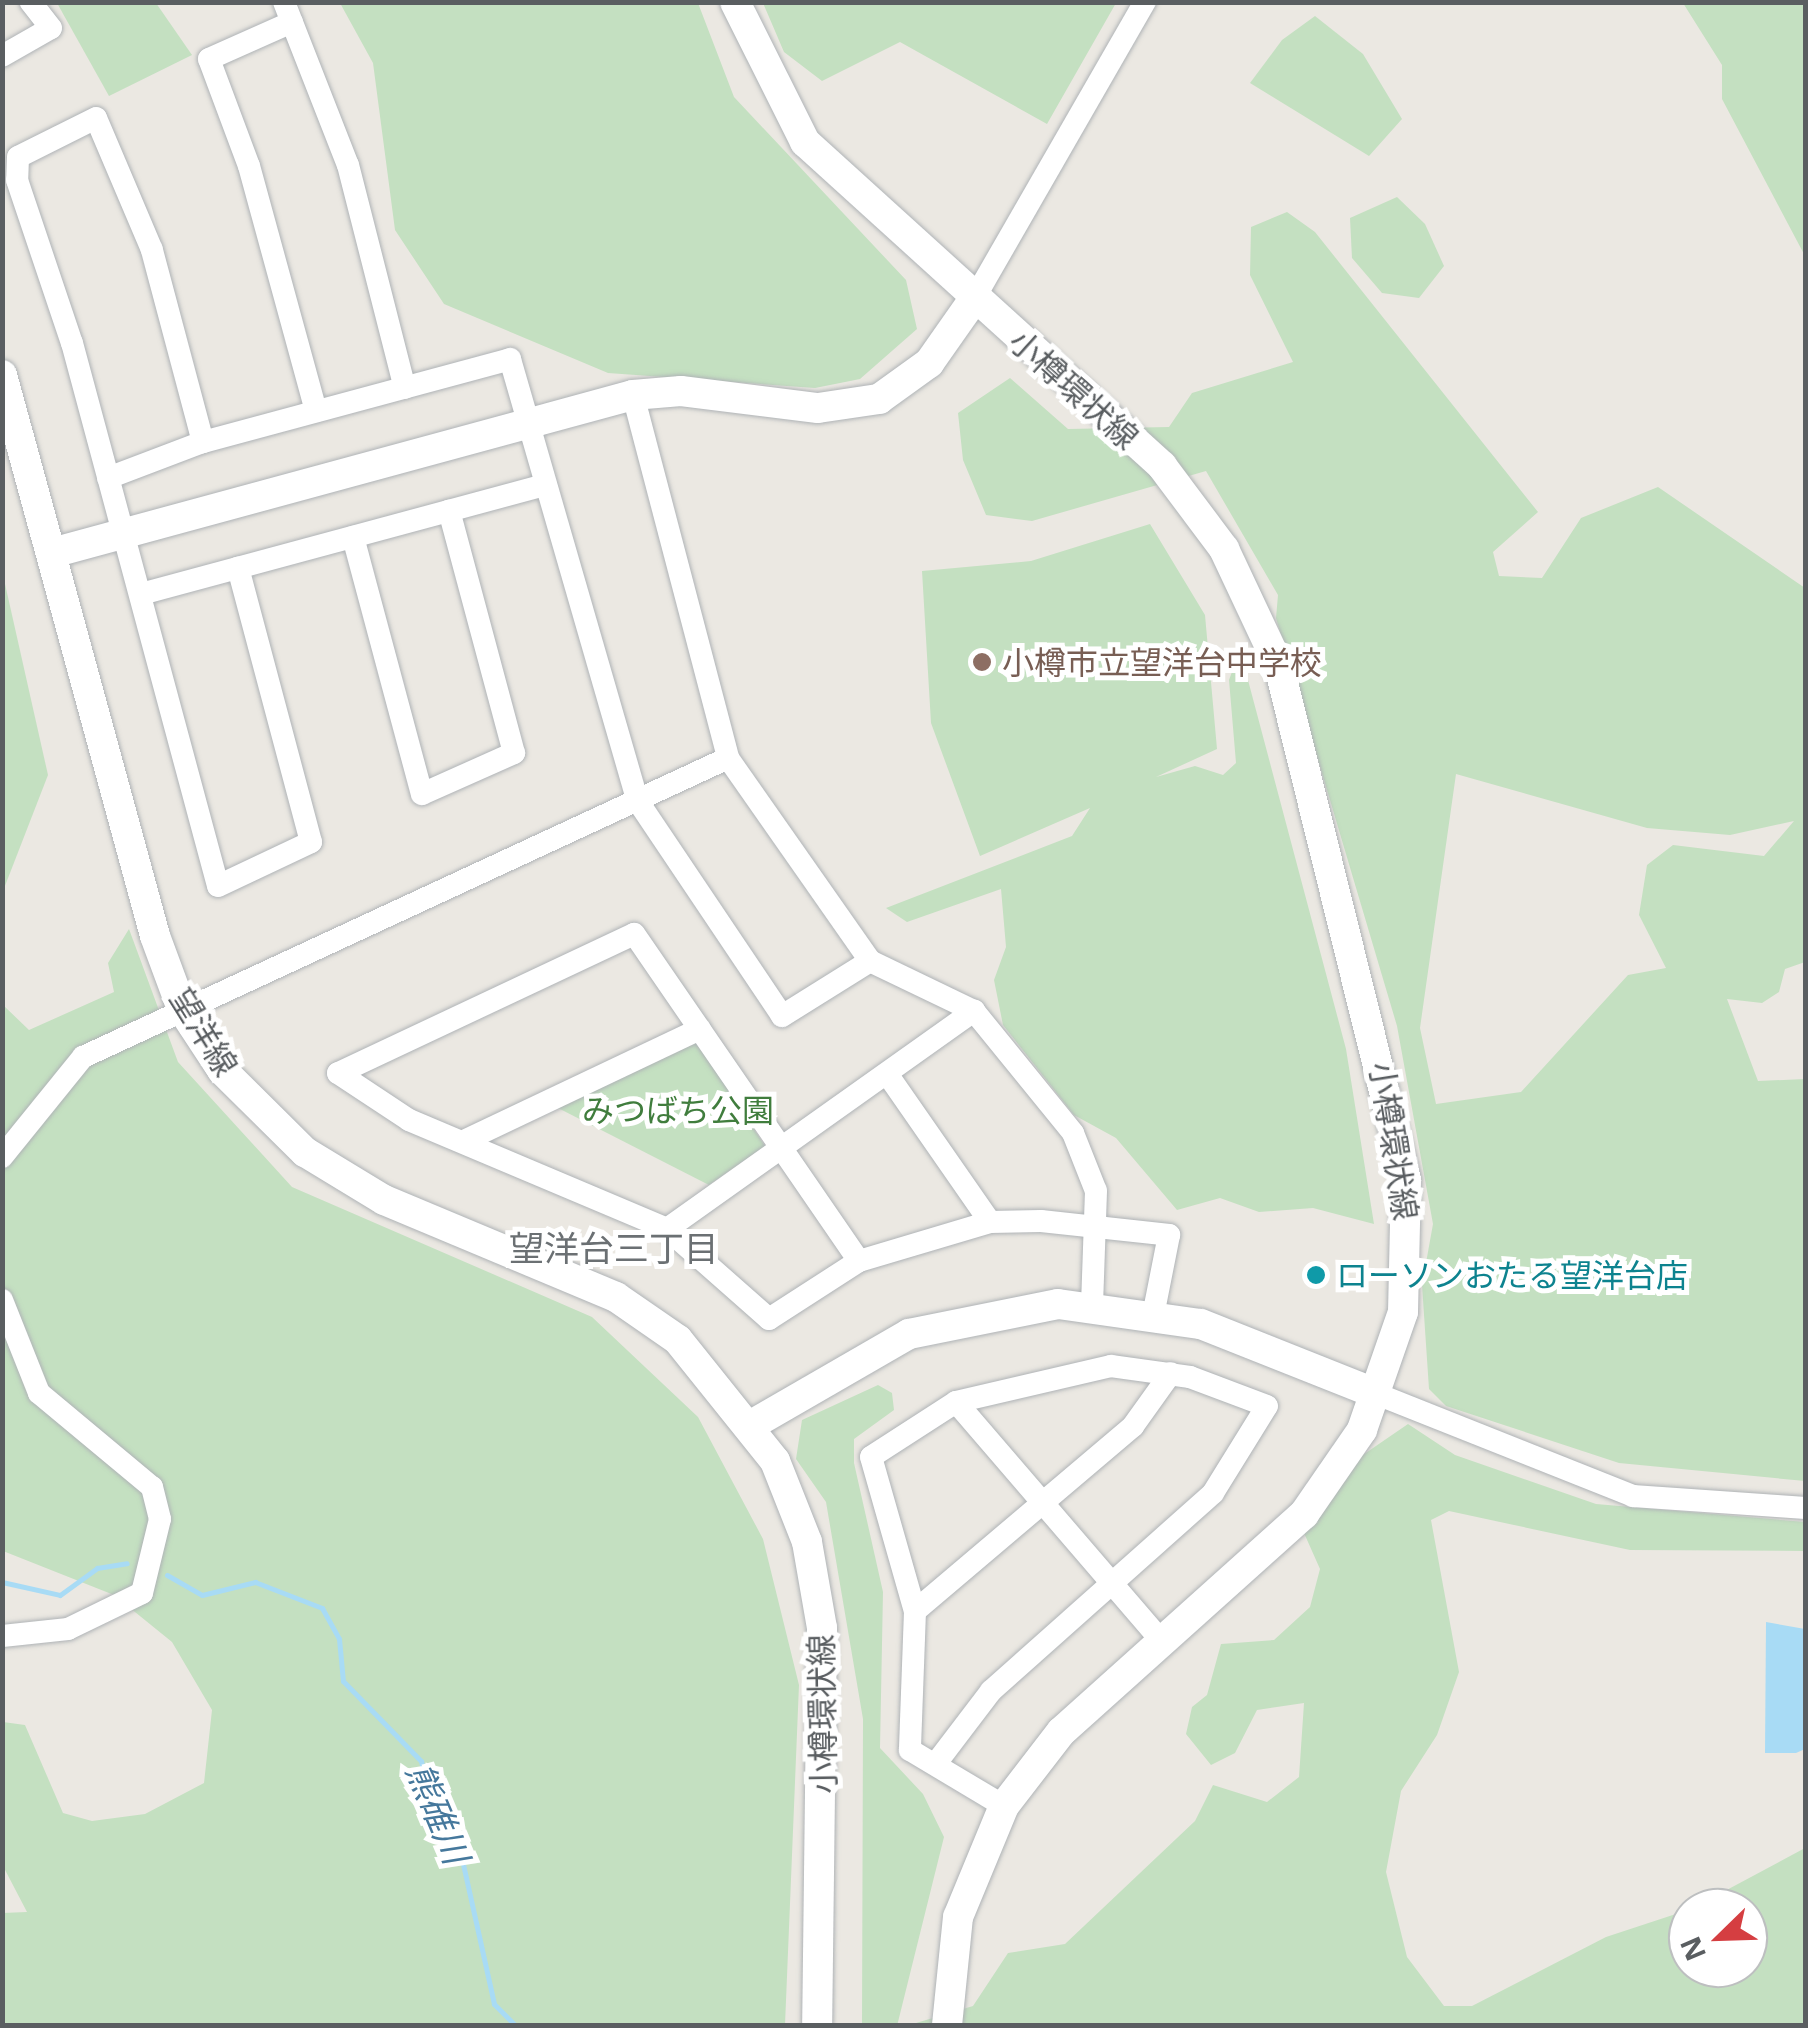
<!DOCTYPE html>
<html>
<head>
<meta charset="utf-8">
<style>
  body { margin:0 }
  #map { position:relative; width:1808px; height:2028px; overflow:hidden; background:#ebe8e2; font-family:"Open Sans","Noto Sans JP",sans-serif }
  div>[style] { position:absolute }
  .green>* { inset:0; background:#c4e0c1 }
  .water>* { inset:0; background:#a8dbf5 }
  .stream>* { height:5px; margin:-2.5px; padding:0 2.5px; transform-origin:2.5px; border-radius:2.5px; background:#a8dbf5 }
  .roads { filter:drop-shadow(0 0 2px #afb3b6) drop-shadow(0 0 2px #afb3b6) }
  .street>* { height:22px; margin:-11px; padding:0 11px; transform-origin:11px; border-radius:11px; background:#fff }
  .secondary>* { height:30px; margin:-15px; padding:0 15px; transform-origin:15px; border-radius:15px; background:#fff }
  .dots>* { width:28px; height:28px; translate:-50% -50%; box-sizing:border-box; border:5px solid #fff; border-radius:50% }
  span { translate:-50% -50%; white-space:nowrap; text-align:center; line-height:1.15; -webkit-text-stroke:10px #fff; paint-order:stroke }
  .street-label { font-size:32px; color:#5a5e61 }
  .education-label { font-size:32px; color:#785e54 }
  .left { translate:0 -50%; text-align:left }
  .park-label { font-size:32px; color:#407d3d }
  .culture-label { font-size:32px; color:#0d838f }
  .neighbourhood-label { font-size:35px; color:#6b7073 }
  .water-label { font-size:35px; color:#45789c; font-style:italic }
  .frame { position:absolute; inset:0; border:5px solid #5a5e61; pointer-events:none }
  .north { position:absolute; left:1668px; top:1888px; width:100px; height:100px; box-sizing:border-box; background:#fff; border:2px solid #bdbfc0; border-radius:50%; rotate:247deg; font-size:28px; font-weight:700; line-height:40px; text-align:center; color:#5a5e61 }
  .north::after { content:''; display:block; margin:auto; width:35px; height:45px; background:#d53e41; clip-path:polygon(50% 0,100% 100%,50% 72%,0 100%) }
</style>
</head>
<body>
<div id="map">
  <div class="green">
    <div style="clip-path:polygon(57px 3px,156px 3px,192px 55px,109px 96px)"></div>
    <div style="clip-path:polygon(340px 3px,698px 3px,734px 97px,906px 280px,917px 329px,860px 379px,815px 388px,608px 373px,444px 304px,395px 230px,373px 63px)"></div>
    <div style="clip-path:polygon(763px 3px,1116px 3px,1047px 124px,900px 42px,822px 81px,784px 52px)"></div>
    <div style="clip-path:polygon(1683px 3px,1805px 3px,1805px 256px,1722px 99px,1722px 65px)"></div>
    <div style="clip-path:polygon(1315px 16px,1363px 54px,1402px 119px,1369px 156px,1250px 83px,1282px 40px)"></div>
    <div style="clip-path:polygon(1397px 197px,1425px 224px,1444px 266px,1419px 298px,1382px 293px,1352px 258px,1350px 218px)"></div>
    <div style="clip-path:polygon(evenodd,1287px 212px,1315px 232px,1538px 512px,1493px 552px,1499px 576px,1542px 578px,1581px 518px,1658px 487px,1805px 588px,1805px 962px,1785px 969px,1779px 992px,1762px 1003px,1727px 999px,1758px 1081px,1805px 1079px,1805px 1481px,1619px 1463px,1446px 1406px,1429px 1389px,1422px 1285px,1433px 1224px,1397px 1026px,1276px 618px,1278px 595px,1206px 471px,1032px 521px,986px 515px,963px 460px,958px 413px,1010px 378px,1068px 429px,1169px 427px,1192px 393px,1293px 362px,1250px 275px,1251px 227px,1287px 212px,1456px 774px,1647px 828px,1730px 835px,1794px 821px,1764px 856px,1673px 845px,1647px 865px,1639px 915px,1666px 968px,1628px 975px,1521px 1092px,1436px 1104px,1420px 1028px,1456px 774px)"></div>
    <div style="clip-path:polygon(1150px 524px,1205px 615px,1217px 749px,1156px 777px,1195px 766px,1223px 775px,1236px 763px,1229px 680px,1240px 650px,1346px 1049px,1374px 1224px,1313px 1208px,1259px 1212px,1220px 1198px,1177px 1210px,1116px 1138px,1074px 1115px,1003px 1025px,994px 980px,1006px 947px,1001px 889px,907px 922px,886px 908px,1072px 836px,1090px 808px,980px 856px,931px 723px,922px 571px,1031px 561px)"></div>
    <div style="clip-path:polygon(3px 575px,48px 775px,3px 891px,2px 891px)"></div>
    <div style="clip-path:polygon(129px 929px,178px 1062px,292px 1187px,592px 1317px,698px 1417px,763px 1539px,799px 1685px,785px 2025px,3px 2025px,2px 1913px,27px 1912px,3px 1866px,3px 1722px,25px 1725px,63px 1813px,92px 1821px,145px 1814px,204px 1783px,212px 1710px,172px 1642px,114px 1595px,3px 1551px,3px 1005px,29px 1030px,114px 992px,108px 963px)"></div>
    <div style="clip-path:polygon(697px 1042px,765px 1146px,709px 1185px,558px 1108px)"></div>
    <div style="clip-path:polygon(878px 1385px,892px 1393px,894px 1410px,854px 1439px,854px 1463px,883px 1592px,880px 1748px,923px 1794px,944px 1837px,897px 2026px,862px 2025px,863px 1719px,826px 1502px,796px 1459px,802px 1420px)"></div>
    <div style="clip-path:polygon(1408px 1424px,1455px 1455px,1596px 1504px,1805px 1522px,1805px 1551px,1630px 1550px,1449px 1511px,1431px 1520px,1459px 1672px,1437px 1735px,1401px 1791px,1386px 1872px,1407px 1957px,1444px 2006px,1472px 2006px,1606px 1937px,1688px 1910px,1688px 1968px,1748px 1968px,1748px 1908px,1693px 1908px,1805px 1848px,1805px 2025px,906px 2026px,973px 2006px,1008px 1953px,1065px 1944px,1195px 1821px,1213px 1785px,1267px 1802px,1299px 1777px,1304px 1703px,1257px 1710px,1235px 1753px,1211px 1765px,1186px 1734px,1192px 1707px,1207px 1695px,1221px 1644px,1274px 1640px,1310px 1607px,1320px 1569px,1304px 1533px,1357px 1459px)"></div>
  </div>
  <div class="water">
    <div style="clip-path:polygon(1766px 1622px,1805px 1629px,1805px 1749px,1796px 1753px,1765px 1753px)"></div>
  </div>
  <div class="stream">
    <div style="left:167px;top:1575px;width:40px;rotate:29.7deg"></div>
    <div style="left:202px;top:1595px;width:55px;rotate:-13.8deg"></div>
    <div style="left:255px;top:1582px;width:72px;rotate:21.2deg"></div>
    <div style="left:322px;top:1608px;width:35px;rotate:61deg"></div>
    <div style="left:339px;top:1639px;width:42px;rotate:84.6deg"></div>
    <div style="left:343px;top:1681px;width:112px;rotate:45.7deg"></div>
    <div style="left:421px;top:1761px;width:53px;rotate:77deg"></div>
    <div style="left:433px;top:1813px;width:42px;rotate:51.8deg"></div>
    <div style="left:459px;top:1846px;width:162px;rotate:77.5deg"></div>
    <div style="left:494px;top:2004px;width:31px;rotate:45deg"></div>
    <div style="left:2px;top:1582px;width:59px;rotate:12.6deg"></div>
    <div style="left:60px;top:1595px;width:46px;rotate:-36.1deg"></div>
    <div style="left:97px;top:1568px;width:30px;rotate:-9deg"></div>
  </div>
  <div class="roads">
    <div class="street">
      <div style="left:284px;top:2px;width:175px;rotate:68.6deg"></div>
      <div style="left:348px;top:165px;width:230px;rotate:75.7deg"></div>
      <div style="left:292px;top:22px;width:91px;rotate:156deg"></div>
      <div style="left:209px;top:59px;width:114px;rotate:69.5deg"></div>
      <div style="left:249px;top:166px;width:254px;rotate:74.7deg"></div>
      <div style="left:2px;top:56px;width:56px;rotate:-29.7deg"></div>
      <div style="left:51px;top:28px;width:33px;rotate:-128deg"></div>
      <div style="left:974px;top:299px;width:343px;rotate:-60.1deg"></div>
      <div style="left:633px;top:395px;width:375px;rotate:75.3deg"></div>
      <div style="left:728px;top:758px;width:248px;rotate:55deg"></div>
      <div style="left:870px;top:961px;width:115px;rotate:25.7deg"></div>
      <div style="left:974px;top:1011px;width:157px;rotate:50.9deg"></div>
      <div style="left:1073px;top:1133px;width:62px;rotate:68.4deg"></div>
      <div style="left:1096px;top:1191px;width:112px;rotate:92deg"></div>
      <div style="left:203px;top:442px;width:199px;rotate:-104.9deg"></div>
      <div style="left:152px;top:250px;width:143px;rotate:-113deg"></div>
      <div style="left:96px;top:118px;width:87px;rotate:153.4deg"></div>
      <div style="left:18px;top:157px;width:23px;rotate:92deg"></div>
      <div style="left:17px;top:180px;width:172px;rotate:71.4deg"></div>
      <div style="left:72px;top:343px;width:562px;rotate:74.95deg"></div>
      <div style="left:218px;top:886px;width:103px;rotate:-25.3deg"></div>
      <div style="left:311px;top:842px;width:284px;rotate:-104.9deg"></div>
      <div style="left:108px;top:478px;width:102px;rotate:-20.8deg"></div>
      <div style="left:203px;top:442px;width:318px;rotate:-15.1deg"></div>
      <div style="left:510px;top:359px;width:459px;rotate:73.9deg"></div>
      <div style="left:637px;top:800px;width:260px;rotate:56.1deg"></div>
      <div style="left:782px;top:1016px;width:104px;rotate:-32deg"></div>
      <div style="left:353px;top:537px;width:266px;rotate:75deg"></div>
      <div style="left:422px;top:794px;width:101px;rotate:-24deg"></div>
      <div style="left:514px;top:753px;width:251px;rotate:-105deg"></div>
      <div style="left:141px;top:594px;width:419px;rotate:-15.1deg"></div>
      <div style="left:890px;top:1078px;width:175px;rotate:55.2deg"></div>
      <div style="left:464px;top:1141px;width:261px;rotate:-25.4deg"></div>
      <div style="left:2px;top:1157px;width:129px;rotate:-51deg"></div>
      <div style="left:83px;top:1057px;width:711px;rotate:-24.87deg"></div>
      <div style="left:667px;top:1229px;width:377px;rotate:-35.4deg"></div>
      <div style="left:859px;top:1261px;width:397px;rotate:-124.5deg"></div>
      <div style="left:634px;top:934px;width:327px;rotate:154.8deg"></div>
      <div style="left:338px;top:1073px;width:85px;rotate:33.5deg"></div>
      <div style="left:409px;top:1120px;width:280px;rotate:22.9deg"></div>
      <div style="left:667px;top:1229px;width:136px;rotate:41.4deg"></div>
      <div style="left:769px;top:1319px;width:107px;rotate:-32.8deg"></div>
      <div style="left:859px;top:1261px;width:137px;rotate:-16.6deg"></div>
      <div style="left:990px;top:1222px;width:51px;rotate:-1.1deg"></div>
      <div style="left:1041px;top:1221px;width:129px;rotate:6.2deg"></div>
      <div style="left:1169px;top:1235px;width:77px;rotate:101.2deg"></div>
      <div style="left:2px;top:1300px;width:100px;rotate:68.3deg"></div>
      <div style="left:39px;top:1393px;width:147px;rotate:39.8deg"></div>
      <div style="left:152px;top:1487px;width:33px;rotate:76deg"></div>
      <div style="left:160px;top:1519px;width:76px;rotate:103.7deg"></div>
      <div style="left:142px;top:1593px;width:82px;rotate:154.1deg"></div>
      <div style="left:68px;top:1629px;width:66px;rotate:173.9deg"></div>
      <div style="left:1377px;top:1394px;width:276px;rotate:21.7deg"></div>
      <div style="left:1633px;top:1496px;width:173px;rotate:4deg"></div>
      <div style="left:956px;top:1402px;width:318px;rotate:49.3deg"></div>
      <div style="left:915px;top:1611px;width:286px;rotate:-40.3deg"></div>
      <div style="left:1133px;top:1426px;width:65px;rotate:-54.4deg"></div>
      <div style="left:937px;top:1762px;width:89px;rotate:-52.7deg"></div>
      <div style="left:991px;top:1691px;width:297px;rotate:-41.7deg"></div>
      <div style="left:1213px;top:1493px;width:102px;rotate:-58.2deg"></div>
      <div style="left:1267px;top:1406px;width:82px;rotate:-159.4deg"></div>
      <div style="left:1190px;top:1377px;width:80px;rotate:-172.1deg"></div>
      <div style="left:1111px;top:1366px;width:159px;rotate:166.9deg"></div>
      <div style="left:956px;top:1402px;width:101px;rotate:147.1deg"></div>
      <div style="left:871px;top:1457px;width:160px;rotate:74.1deg"></div>
      <div style="left:915px;top:1611px;width:139px;rotate:92.1deg"></div>
      <div style="left:910px;top:1750px;width:109px;rotate:30.8deg"></div>
    </div>
    <div class="secondary">
      <div style="left:735px;top:2px;width:157px;rotate:63.4deg"></div>
      <div style="left:805px;top:142px;width:482px;rotate:42.2deg"></div>
      <div style="left:1162px;top:466px;width:104px;rotate:53.2deg"></div>
      <div style="left:1224px;top:549px;width:129px;rotate:64.8deg"></div>
      <div style="left:1279px;top:666px;width:529px;rotate:76.12deg"></div>
      <div style="left:1406px;top:1180px;width:132px;rotate:91.3deg"></div>
      <div style="left:1403px;top:1312px;width:125px;rotate:109.2deg"></div>
      <div style="left:1362px;top:1430px;width:102px;rotate:124.6deg"></div>
      <div style="left:1304px;top:1514px;width:326px;rotate:138.1deg"></div>
      <div style="left:1061px;top:1732px;width:93px;rotate:127.6deg"></div>
      <div style="left:1004px;top:1806px;width:120px;rotate:112.5deg"></div>
      <div style="left:958px;top:1917px;width:110px;rotate:95.8deg"></div>
      <div style="left:2px;top:375px;width:581px;rotate:74.74deg"></div>
      <div style="left:155px;top:936px;width:78px;rotate:69.7deg"></div>
      <div style="left:182px;top:1009px;width:73px;rotate:56.7deg"></div>
      <div style="left:222px;top:1070px;width:117px;rotate:44.7deg"></div>
      <div style="left:305px;top:1152px;width:92px;rotate:31.3deg"></div>
      <div style="left:384px;top:1200px;width:251px;rotate:22.7deg"></div>
      <div style="left:616px;top:1297px;width:75px;rotate:34.7deg"></div>
      <div style="left:678px;top:1340px;width:155px;rotate:51.3deg"></div>
      <div style="left:775px;top:1461px;width:87px;rotate:68.4deg"></div>
      <div style="left:807px;top:1542px;width:87px;rotate:80.1deg"></div>
      <div style="left:822px;top:1628px;width:398px;rotate:90.7deg"></div>
      <div style="left:52px;top:553px;width:602px;rotate:-15.21deg"></div>
      <div style="left:633px;top:395px;width:48px;rotate:-4.8deg"></div>
      <div style="left:681px;top:391px;width:138px;rotate:7.1deg"></div>
      <div style="left:818px;top:408px;width:62px;rotate:-8.4deg"></div>
      <div style="left:879px;top:399px;width:62px;rotate:-35.8deg"></div>
      <div style="left:929px;top:363px;width:78px;rotate:-54.9deg"></div>
      <div style="left:753px;top:1424px;width:180px;rotate:-30deg"></div>
      <div style="left:909px;top:1334px;width:152px;rotate:-11.4deg"></div>
      <div style="left:1058px;top:1304px;width:144px;rotate:8deg"></div>
      <div style="left:1201px;top:1324px;width:189px;rotate:21.7deg"></div>
    </div>
  </div>
  <div class="dots">
    <div style="left:982px;top:662px;background:#8d6e63"></div>
    <div style="left:1316px;top:1275px;background:#0f9aa8"></div>
  </div>
  <div class="street-label">
    <span style="left:1074px;top:389px;rotate:42deg">小樽環状線</span>
    <span style="left:204px;top:1032px;rotate:58deg">望洋線</span>
    <span style="left:1394px;top:1141px;rotate:81deg">小樽環状線</span>
    <span style="left:822px;top:1714px;rotate:-91deg">小樽環状線</span>
  </div>
  <div class="education-label">
    <span class="left" style="left:1002px;top:662px">小樽市立望洋台中学校</span>
  </div>
  <div class="park-label">
    <span style="left:678px;top:1110px">みつばち公園</span>
  </div>
  <div class="culture-label">
    <span class="left" style="left:1336px;top:1275px">ローソンおたる望洋台店</span>
  </div>
  <div class="neighbourhood-label">
    <span style="left:614px;top:1248px">望洋台三丁目</span>
  </div>
  <div class="water-label">
    <span style="left:438px;top:1813px;rotate:67deg">熊碓川</span>
  </div>
  <div class="frame"></div>
  <div class="north">N</div>
</div>
</body>
</html>
